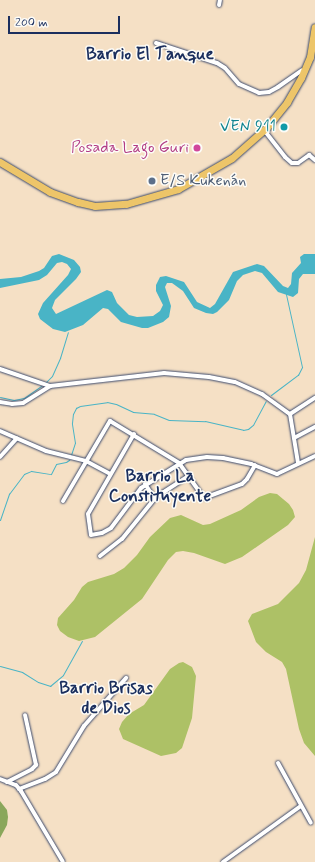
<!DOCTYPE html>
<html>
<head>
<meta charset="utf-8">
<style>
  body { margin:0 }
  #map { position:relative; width:315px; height:862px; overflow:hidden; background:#f5e0c5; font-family:Mynerve,sans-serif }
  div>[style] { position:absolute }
  .green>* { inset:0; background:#adc166 }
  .forest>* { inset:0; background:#8aa75b }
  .water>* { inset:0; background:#49b4c6 }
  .stream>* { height:1px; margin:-0.5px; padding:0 0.5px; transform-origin:0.5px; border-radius:0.5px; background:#49b4c6 }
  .roads { filter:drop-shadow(0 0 1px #3c4a6d) drop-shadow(0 0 1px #3c4a6d) }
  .minor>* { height:4px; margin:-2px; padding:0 2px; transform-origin:2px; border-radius:2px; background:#fff }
  .trunk>* { height:7px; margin:-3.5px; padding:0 3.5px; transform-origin:3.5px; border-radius:3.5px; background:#edc569 }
  .dots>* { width:11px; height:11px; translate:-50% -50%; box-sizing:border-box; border:2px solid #fdfcf7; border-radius:50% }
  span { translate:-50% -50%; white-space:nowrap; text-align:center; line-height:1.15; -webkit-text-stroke:3px #fdfcf7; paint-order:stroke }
  .culture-label { font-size:16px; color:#0d838f }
  .right { translate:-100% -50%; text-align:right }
  .hotel-label { font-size:16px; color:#b23c85 }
  .service-label { font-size:16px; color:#4e5e75 }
  .left { translate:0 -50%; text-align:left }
  .neighbourhood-label { font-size:17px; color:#1b2f5e; font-weight:700 }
  .scale { position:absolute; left:8px; top:16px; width:112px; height:18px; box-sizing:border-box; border:2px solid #1b2f5e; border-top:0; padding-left:5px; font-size:12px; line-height:14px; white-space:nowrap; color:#1b2f5e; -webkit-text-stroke:3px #fdfcf7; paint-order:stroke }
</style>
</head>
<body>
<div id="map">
  <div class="green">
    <div style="clip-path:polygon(270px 493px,277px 494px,289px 504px,293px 510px,295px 517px,288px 525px,242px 557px,225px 564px,194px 553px,183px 551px,176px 552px,168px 560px,142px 599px,95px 637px,79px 641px,68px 637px,60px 631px,57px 625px,58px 618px,74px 600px,82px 587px,88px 582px,114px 574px,124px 568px,137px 555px,150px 537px,170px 518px,181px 515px,203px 525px,210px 524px,241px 510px,259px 497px)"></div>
    <div style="clip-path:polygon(315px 537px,315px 756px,304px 743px,299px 729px,286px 669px,282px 662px,266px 652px,256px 642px,248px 621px,252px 614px,278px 604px,299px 583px,306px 570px)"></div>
    <div style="clip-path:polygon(183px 662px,192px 667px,196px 676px,192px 718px,182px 748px,176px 753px,161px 756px,123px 739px,119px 729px,122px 722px,129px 714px,144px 705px,170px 669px,179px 663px)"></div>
  </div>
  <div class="forest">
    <div style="clip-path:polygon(0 801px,7px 810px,8px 817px,7px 825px,0 838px)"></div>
  </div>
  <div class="water">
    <div style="clip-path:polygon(59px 254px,74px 260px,80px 267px,81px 272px,76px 279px,55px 300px,52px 308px,56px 314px,107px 290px,112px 292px,117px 303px,129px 315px,137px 317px,153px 316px,160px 311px,163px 305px,156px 291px,156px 285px,160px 277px,166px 276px,184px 282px,197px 302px,210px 308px,215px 304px,233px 272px,257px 264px,264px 266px,283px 286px,288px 288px,291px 284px,292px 273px,301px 263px,300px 257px,304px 254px,315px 254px,315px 274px,303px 274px,299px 279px,298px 293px,293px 297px,278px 292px,262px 273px,255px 271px,243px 275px,237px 281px,229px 300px,217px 312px,213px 314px,206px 313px,194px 308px,183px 291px,172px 283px,167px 283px,165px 287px,171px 306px,169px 317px,163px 322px,148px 328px,142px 328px,121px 322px,108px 309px,103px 308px,83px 325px,65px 332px,53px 329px,40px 319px,38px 314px,43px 303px,68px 275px,71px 269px,67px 264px,62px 262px,57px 263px,47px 275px,39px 280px,0 288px,0 279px,21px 277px,39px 271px,44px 268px,52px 256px)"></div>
  </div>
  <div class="stream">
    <div style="left:46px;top:382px;width:8px;rotate:-45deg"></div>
    <div style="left:52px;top:376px;width:20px;rotate:-66deg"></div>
    <div style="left:60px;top:358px;width:27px;rotate:-73deg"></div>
    <div style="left:271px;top:395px;width:34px;rotate:-37deg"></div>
    <div style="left:298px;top:375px;width:9px;rotate:-63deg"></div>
    <div style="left:302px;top:367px;width:75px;rotate:-102.4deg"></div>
    <div style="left:0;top:397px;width:14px;rotate:12deg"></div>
    <div style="left:14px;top:400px;width:10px;rotate:-11deg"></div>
    <div style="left:24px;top:398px;width:21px;rotate:-35deg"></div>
    <div style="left:71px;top:455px;width:13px;rotate:-72deg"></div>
    <div style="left:75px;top:443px;width:20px;rotate:-99deg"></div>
    <div style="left:72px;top:423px;width:9px;rotate:-84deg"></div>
    <div style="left:73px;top:414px;width:7px;rotate:-63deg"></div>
    <div style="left:76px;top:408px;width:4px;rotate:-27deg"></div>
    <div style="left:80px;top:406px;width:27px;rotate:-8deg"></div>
    <div style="left:107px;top:402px;width:9px;rotate:13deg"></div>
    <div style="left:116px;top:404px;width:19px;rotate:25deg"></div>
    <div style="left:133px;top:412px;width:21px;rotate:5deg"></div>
    <div style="left:154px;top:414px;width:16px;rotate:22deg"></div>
    <div style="left:169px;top:420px;width:36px;rotate:2deg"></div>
    <div style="left:205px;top:421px;width:39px;rotate:13deg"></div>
    <div style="left:243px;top:430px;width:5px;rotate:-11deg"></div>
    <div style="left:248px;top:429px;width:6px;rotate:-39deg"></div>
    <div style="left:253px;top:425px;width:27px;rotate:-62deg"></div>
    <div style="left:0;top:520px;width:28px;rotate:-71deg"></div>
    <div style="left:9px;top:494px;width:25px;rotate:-53deg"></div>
    <div style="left:24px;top:474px;width:8px;rotate:-23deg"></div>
    <div style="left:31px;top:471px;width:20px;rotate:9deg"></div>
    <div style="left:51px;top:474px;width:11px;rotate:-63deg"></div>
    <div style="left:56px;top:464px;width:10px;rotate:-11deg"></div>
    <div style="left:66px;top:462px;width:4px;rotate:-34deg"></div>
    <div style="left:0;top:666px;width:23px;rotate:15deg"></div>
    <div style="left:22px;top:672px;width:19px;rotate:32deg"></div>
    <div style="left:38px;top:682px;width:13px;rotate:18deg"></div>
    <div style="left:50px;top:686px;width:17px;rotate:-40deg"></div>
    <div style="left:63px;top:675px;width:39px;rotate:-61deg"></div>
  </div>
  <div class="roads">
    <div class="minor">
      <div style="left:219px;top:5px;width:5px;rotate:-79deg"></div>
      <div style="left:156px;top:43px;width:64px;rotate:18.2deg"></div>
      <div style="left:217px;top:63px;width:9px;rotate:32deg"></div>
      <div style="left:225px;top:68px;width:21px;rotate:49deg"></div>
      <div style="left:239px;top:84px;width:22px;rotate:24deg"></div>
      <div style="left:259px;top:93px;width:10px;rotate:-6deg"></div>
      <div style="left:269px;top:92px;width:10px;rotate:-29deg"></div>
      <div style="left:278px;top:87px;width:29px;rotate:-35deg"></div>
      <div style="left:264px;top:130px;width:34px;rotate:52deg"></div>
      <div style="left:285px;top:157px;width:9px;rotate:41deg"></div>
      <div style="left:292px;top:163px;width:6px"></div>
      <div style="left:298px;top:163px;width:14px;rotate:-36deg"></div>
      <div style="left:309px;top:155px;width:8px;rotate:40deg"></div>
      <div style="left:0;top:369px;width:53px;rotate:18.8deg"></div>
      <div style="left:50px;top:386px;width:115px;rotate:-6.5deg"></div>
      <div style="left:164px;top:373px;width:45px;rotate:5.1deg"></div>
      <div style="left:209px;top:377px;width:26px;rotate:11deg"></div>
      <div style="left:235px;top:382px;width:30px;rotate:24deg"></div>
      <div style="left:262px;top:394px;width:34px;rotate:36deg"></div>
      <div style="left:290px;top:414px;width:50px;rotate:80.7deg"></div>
      <div style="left:0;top:402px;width:12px;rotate:9deg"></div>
      <div style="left:12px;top:404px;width:11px;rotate:-5deg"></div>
      <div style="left:23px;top:403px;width:32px;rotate:-32deg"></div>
      <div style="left:290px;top:414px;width:30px;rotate:-33deg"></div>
      <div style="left:0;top:431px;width:50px;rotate:23.5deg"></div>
      <div style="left:46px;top:451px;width:41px;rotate:14deg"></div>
      <div style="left:86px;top:461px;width:27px;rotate:28deg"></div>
      <div style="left:134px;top:434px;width:92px;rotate:119.9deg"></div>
      <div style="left:88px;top:514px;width:21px;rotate:82deg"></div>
      <div style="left:91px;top:535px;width:11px;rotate:-10deg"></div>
      <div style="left:102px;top:533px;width:10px;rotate:-29deg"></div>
      <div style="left:111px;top:528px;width:50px;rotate:-53.1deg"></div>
      <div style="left:141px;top:488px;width:53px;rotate:-31.9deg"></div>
      <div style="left:186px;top:460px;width:21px;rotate:-8deg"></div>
      <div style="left:207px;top:457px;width:16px;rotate:4deg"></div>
      <div style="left:223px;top:458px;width:29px;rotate:12deg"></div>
      <div style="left:251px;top:464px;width:28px;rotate:21deg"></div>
      <div style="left:277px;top:474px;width:42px;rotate:-25.3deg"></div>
      <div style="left:294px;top:438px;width:24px;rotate:-28deg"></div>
      <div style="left:0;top:457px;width:25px;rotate:-48deg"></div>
      <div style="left:145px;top:484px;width:18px;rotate:56deg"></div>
      <div style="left:63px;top:501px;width:93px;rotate:-59.6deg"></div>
      <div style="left:110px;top:421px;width:81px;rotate:31.3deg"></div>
      <div style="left:179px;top:463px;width:43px;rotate:54.5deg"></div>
      <div style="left:204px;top:498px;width:40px;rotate:-20.2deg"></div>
      <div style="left:242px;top:484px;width:7px;rotate:-45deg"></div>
      <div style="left:247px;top:479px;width:16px;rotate:-60deg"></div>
      <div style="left:100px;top:556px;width:28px;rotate:-38deg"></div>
      <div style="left:122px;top:539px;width:54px;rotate:-51deg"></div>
      <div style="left:156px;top:497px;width:38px;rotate:-33deg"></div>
      <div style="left:278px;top:763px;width:68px;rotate:61.2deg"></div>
      <div style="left:0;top:779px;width:17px;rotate:21deg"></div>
      <div style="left:16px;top:785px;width:8px;rotate:50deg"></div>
      <div style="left:21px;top:791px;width:82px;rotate:59.4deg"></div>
      <div style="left:7px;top:782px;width:28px;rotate:-27deg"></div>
      <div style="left:32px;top:769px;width:6px;rotate:-45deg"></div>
      <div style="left:36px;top:765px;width:51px;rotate:-102.4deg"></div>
      <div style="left:19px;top:789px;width:28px;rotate:-21deg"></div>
      <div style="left:45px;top:779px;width:13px;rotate:-32deg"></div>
      <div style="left:56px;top:772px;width:54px;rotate:-58.7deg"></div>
      <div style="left:84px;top:726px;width:64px;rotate:-48.8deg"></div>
      <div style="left:223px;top:862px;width:96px;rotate:-35.7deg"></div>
    </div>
    <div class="trunk">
      <div style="left:0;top:162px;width:58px;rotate:31deg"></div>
      <div style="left:50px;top:192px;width:30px;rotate:20deg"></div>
      <div style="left:78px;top:202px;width:17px;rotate:13deg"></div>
      <div style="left:95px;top:206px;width:31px;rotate:-4deg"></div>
      <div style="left:126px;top:204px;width:54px;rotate:-16.1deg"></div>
      <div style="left:178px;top:189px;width:62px;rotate:-29.9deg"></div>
      <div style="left:232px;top:158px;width:47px;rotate:-41.5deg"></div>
      <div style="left:267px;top:127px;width:32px;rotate:-51deg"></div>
      <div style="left:287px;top:102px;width:28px;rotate:-60deg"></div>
      <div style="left:301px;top:78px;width:23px;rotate:-67deg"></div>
      <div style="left:310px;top:57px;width:30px;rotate:-81deg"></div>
    </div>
  </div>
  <div class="dots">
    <div style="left:284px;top:127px;background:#0f9aa8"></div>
    <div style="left:197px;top:148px;background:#d1479c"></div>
    <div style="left:152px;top:181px;background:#5c6f8a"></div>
  </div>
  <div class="culture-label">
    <span class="right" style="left:276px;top:127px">VEN 911</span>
  </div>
  <div class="hotel-label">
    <span class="right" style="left:189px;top:148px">Posada Lago Guri</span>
  </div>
  <div class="service-label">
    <span class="left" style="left:160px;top:181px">E/S Kukenán</span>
  </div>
  <div class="neighbourhood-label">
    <span style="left:150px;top:55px">Barrio El Tanque</span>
    <span style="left:160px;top:487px">Barrio La<br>Constituyente</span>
    <span style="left:106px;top:699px">Barrio Brisas<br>de Dios</span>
  </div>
  <div class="scale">200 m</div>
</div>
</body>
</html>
